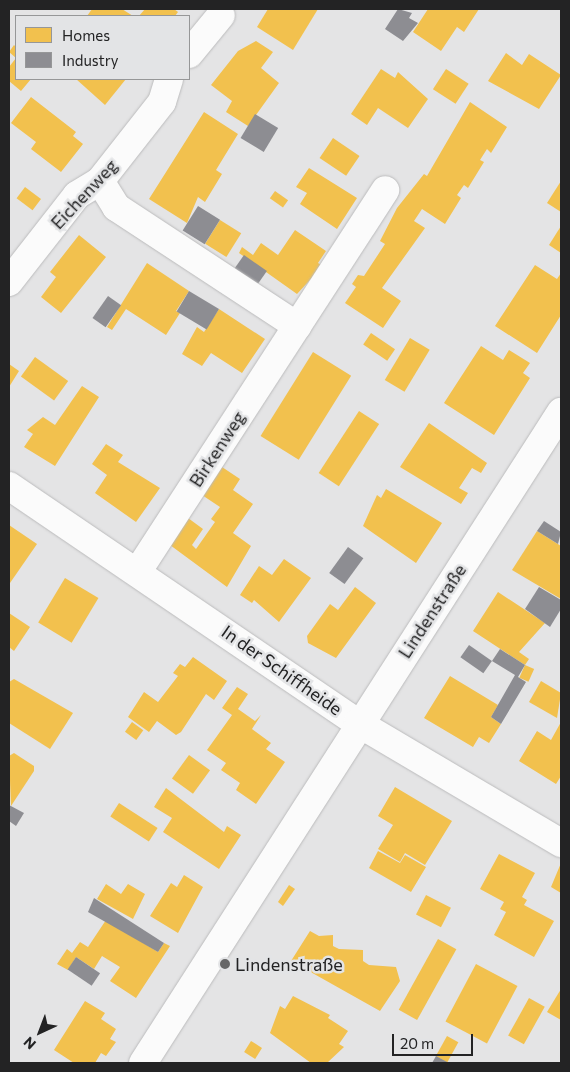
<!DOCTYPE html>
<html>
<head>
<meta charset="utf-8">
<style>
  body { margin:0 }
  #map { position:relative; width:570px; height:1072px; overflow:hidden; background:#e4e4e5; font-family:Commissioner,sans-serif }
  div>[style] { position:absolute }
  .homes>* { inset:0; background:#f2c14e; transform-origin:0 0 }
  .industry>* { inset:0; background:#8d8d92; transform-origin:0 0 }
  .roads { filter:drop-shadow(0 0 1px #bbbbbc) drop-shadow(0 0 1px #bbbbbc) }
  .minor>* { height:28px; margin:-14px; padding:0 14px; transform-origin:14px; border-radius:14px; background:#fbfbfb }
  .dots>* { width:14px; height:14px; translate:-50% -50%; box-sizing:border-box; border:2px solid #e3e4e6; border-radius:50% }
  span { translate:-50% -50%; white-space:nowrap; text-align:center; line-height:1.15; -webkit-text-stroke:5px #e3e4e6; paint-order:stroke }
  .street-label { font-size:18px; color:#232324 }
  .poi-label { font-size:18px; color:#232324 }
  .left { translate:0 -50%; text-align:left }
  .frame { position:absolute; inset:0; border:10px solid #232324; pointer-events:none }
  .legend { position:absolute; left:15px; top:15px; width:175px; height:65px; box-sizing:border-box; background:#e3e4e6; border:1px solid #969798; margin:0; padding:6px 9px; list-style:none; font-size:15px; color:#232324 }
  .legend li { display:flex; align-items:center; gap:10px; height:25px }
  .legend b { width:25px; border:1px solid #969798 }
  .north { position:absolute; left:15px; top:1007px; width:50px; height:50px; -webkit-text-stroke:4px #e3e4e6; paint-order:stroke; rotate:223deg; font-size:14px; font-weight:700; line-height:20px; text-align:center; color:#232324 }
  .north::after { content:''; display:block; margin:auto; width:18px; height:22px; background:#232324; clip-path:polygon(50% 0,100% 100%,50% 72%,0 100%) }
  .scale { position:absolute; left:392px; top:1034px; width:81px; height:22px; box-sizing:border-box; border:2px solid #232324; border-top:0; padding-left:6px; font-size:15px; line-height:18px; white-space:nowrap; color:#232324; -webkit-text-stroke:4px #e3e4e6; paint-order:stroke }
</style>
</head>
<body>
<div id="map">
  <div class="homes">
    <div style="clip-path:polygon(92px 9px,122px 9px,133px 16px,87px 16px)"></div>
    <div style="clip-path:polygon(145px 9px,174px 9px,178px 12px,175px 16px,139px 16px)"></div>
    <div style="clip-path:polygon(268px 9px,318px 9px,293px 50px,257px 27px)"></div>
    <div style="clip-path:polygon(428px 9px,479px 9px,464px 32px,457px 27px,441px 51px,413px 32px)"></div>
    <div style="clip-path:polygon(256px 41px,273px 52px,261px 68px,279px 83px,248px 126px,226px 112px,232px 101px,211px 85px,238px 51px)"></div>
    <div style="clip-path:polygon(14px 45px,16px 47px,16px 79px,31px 79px,21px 91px,9px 81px,9px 67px,16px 58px,9px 52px)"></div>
    <div style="clip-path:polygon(506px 53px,522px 65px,529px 54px,561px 75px,539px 109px,488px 81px)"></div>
    <div style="clip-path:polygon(381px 69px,395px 78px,398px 72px,428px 99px,408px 128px,378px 108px,367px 125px,351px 114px)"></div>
    <div style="left:446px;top:69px;width:27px;height:24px;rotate:33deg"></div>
    <div style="clip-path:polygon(76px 79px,126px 79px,105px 105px)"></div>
    <div style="clip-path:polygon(31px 97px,76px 132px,73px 136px,83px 144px,61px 172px,31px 149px,36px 142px,11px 123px)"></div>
    <div style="clip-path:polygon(470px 102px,507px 127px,491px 153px,487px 149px,480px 160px,484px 162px,468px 188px,464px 185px,457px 195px,461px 198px,445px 224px,422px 209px,414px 221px,425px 228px,382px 288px,401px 301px,383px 328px,345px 303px,356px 287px,352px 284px,358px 275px,364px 276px,385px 244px,380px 241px,397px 208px,424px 174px,427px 176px)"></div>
    <div style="clip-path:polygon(204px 112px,238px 134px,216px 170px,222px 174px,205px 202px,198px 197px,187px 223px,149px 199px)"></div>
    <div style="left:333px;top:138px;width:32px;height:24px;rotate:34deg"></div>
    <div style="clip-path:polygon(309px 168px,357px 198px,337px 229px,300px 204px,307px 193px,296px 187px)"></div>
    <div style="clip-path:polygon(561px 181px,561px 212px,547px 203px)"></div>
    <div style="left:25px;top:187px;width:20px;height:14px;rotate:37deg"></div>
    <div style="left:275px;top:191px;width:16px;height:9px;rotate:35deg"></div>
    <div style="left:220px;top:220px;width:25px;height:28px;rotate:32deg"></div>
    <div style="clip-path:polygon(561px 226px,561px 253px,549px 245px)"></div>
    <div style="clip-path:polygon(295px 230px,326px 251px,318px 263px,323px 266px,297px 294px,239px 253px,242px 247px,253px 255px,261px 243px,278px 255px)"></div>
    <div style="clip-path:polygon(79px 235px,106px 257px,61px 313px,41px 297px,56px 277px,50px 272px)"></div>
    <div style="clip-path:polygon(147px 263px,189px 291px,176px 311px,180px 313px,166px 335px,126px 309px,112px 330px,107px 327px)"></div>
    <div style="clip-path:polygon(535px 265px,557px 279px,561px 273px,561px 315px,537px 353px,495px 326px)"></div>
    <div style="clip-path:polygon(219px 309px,265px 339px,242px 373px,211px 353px,202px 366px,182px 354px,197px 327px,204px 332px)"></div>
    <div style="left:371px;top:333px;width:29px;height:14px;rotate:34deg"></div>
    <div style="left:410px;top:338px;width:23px;height:49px;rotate:31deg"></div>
    <div style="clip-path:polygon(481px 346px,503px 360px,509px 350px,530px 363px,523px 373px,530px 378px,494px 435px,444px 403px)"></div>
    <div style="left:313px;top:352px;width:45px;height:99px;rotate:32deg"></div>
    <div style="left:35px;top:357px;width:41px;height:24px;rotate:36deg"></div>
    <div style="clip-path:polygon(9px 364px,19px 371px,9px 387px)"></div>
    <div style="clip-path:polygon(82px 386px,99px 397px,55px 466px,24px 447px,33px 434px,27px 430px,43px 417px,55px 425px)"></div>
    <div style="left:359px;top:411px;width:24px;height:74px;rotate:33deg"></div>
    <div style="clip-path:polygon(429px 423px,487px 463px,481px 473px,472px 468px,459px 488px,468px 493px,461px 504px,400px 467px)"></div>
    <div style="clip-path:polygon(106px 444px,123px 455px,118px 462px,160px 488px,136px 522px,95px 493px,107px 475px,92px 464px)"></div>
    <div style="clip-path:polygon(222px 467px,240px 479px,233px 490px,253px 504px,233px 533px,251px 546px,227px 587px,170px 545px,188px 518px,203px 529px,192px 545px,196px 549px,215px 522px,211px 519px,220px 507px,202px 495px)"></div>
    <div style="clip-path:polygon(386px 489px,442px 523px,416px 563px,363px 526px,377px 495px,381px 498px)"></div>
    <div style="clip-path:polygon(9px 525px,37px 544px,10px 583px,9px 582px)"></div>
    <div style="clip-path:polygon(537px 531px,561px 546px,561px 599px,512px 570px)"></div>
    <div style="clip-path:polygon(284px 559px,311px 578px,279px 622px,254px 600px,252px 603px,240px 595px,259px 566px,272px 575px)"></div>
    <div style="left:65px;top:578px;width:39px;height:52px;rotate:31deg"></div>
    <div style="clip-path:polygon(355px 587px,376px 603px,336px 658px,308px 643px,307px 636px,330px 604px,338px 610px)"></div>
    <div style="clip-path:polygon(498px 592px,545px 623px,519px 652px,529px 659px,525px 665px,473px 631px)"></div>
    <div style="clip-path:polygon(9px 613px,30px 627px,14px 651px,9px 647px)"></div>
    <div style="clip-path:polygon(193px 657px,227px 681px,214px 700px,206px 694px,181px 732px,176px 735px,157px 721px,149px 732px,128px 717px,144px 692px,158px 702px,178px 676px,173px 673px,180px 664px,185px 667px)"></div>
    <div style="left:525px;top:665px;width:10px;height:14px;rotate:24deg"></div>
    <div style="clip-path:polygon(450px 676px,498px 705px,491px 717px,501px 724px,489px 743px,479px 737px,473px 747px,424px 718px)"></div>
    <div style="clip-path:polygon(14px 679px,73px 713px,50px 749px,9px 723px,9px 682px)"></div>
    <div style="clip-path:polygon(541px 681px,561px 693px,557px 718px,529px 702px)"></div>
    <div style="clip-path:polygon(237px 687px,248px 694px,238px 709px,255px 721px,261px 715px,252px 729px,271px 743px,266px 749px,285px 762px,256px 804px,236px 790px,240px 783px,221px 770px,226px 763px,207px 750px,232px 715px,222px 708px)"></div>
    <div style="left:132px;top:722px;width:14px;height:12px;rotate:36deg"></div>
    <div style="clip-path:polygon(561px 722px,561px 776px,556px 784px,519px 761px,537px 731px,551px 740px)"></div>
    <div style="clip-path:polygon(14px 753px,34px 766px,34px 771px,11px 806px,9px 756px)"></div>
    <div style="left:189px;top:755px;width:26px;height:29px;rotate:36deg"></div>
    <div style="clip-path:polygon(395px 787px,452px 821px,425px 865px,405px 853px,400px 862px,378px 849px,393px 825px,378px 816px)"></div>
    <div style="clip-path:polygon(166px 788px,224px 832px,227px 826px,241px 835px,219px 869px,163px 832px,172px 818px,154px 807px)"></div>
    <div style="left:119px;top:803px;width:46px;height:16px;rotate:33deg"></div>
    <div style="clip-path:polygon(378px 851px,400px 863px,405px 855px,426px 867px,411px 892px,369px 868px)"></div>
    <div style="clip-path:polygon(499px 854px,535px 873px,522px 897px,527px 900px,524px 905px,554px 921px,534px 957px,494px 935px,506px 912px,500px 909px,504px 902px,480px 889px)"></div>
    <div style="clip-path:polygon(561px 863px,561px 893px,551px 887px)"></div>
    <div style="clip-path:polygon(184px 875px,203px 887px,178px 933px,150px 916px,171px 883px,177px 887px)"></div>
    <div style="clip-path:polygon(106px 884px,121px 894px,128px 884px,145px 894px,133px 919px,97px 899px)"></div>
    <div style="clip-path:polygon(289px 885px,295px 889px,283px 906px,278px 902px)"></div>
    <div style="left:426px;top:895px;width:28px;height:22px;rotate:27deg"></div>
    <div style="clip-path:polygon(106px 920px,158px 952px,164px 943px,170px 946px,136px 998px,110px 981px,120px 967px,102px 956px,94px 969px,76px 957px,68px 970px,57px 964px,67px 949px,72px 953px,80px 942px,88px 947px)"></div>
    <div style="clip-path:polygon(310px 931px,319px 936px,333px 935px,333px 946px,339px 949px,363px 950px,363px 961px,369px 965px,396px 967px,400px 981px,380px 1011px,291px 961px)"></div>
    <div style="left:438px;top:939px;width:21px;height:81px;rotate:29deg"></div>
    <div style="left:476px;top:964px;width:47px;height:65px;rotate:28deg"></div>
    <div style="clip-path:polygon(561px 989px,561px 1020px,547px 1012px)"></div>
    <div style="clip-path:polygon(293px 996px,330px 1015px,328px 1018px,348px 1031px,339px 1044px,344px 1047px,327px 1063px,311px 1063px,270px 1033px,280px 1006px,285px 1009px)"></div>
    <div style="left:529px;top:998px;width:18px;height:43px;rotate:29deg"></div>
    <div style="clip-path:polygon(85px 1001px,105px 1013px,101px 1019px,116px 1029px,110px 1039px,116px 1042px,106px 1056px,101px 1053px,95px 1063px,74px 1063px,54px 1050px)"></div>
    <div style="left:447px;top:1036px;width:13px;height:23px;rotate:29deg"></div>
    <div style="left:251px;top:1041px;width:13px;height:13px;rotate:32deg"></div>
  </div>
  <div class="industry">
    <div style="clip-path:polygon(398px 9px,412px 13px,409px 18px,418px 23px,403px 41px,385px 29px)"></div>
    <div style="left:255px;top:114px;width:27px;height:28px;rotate:31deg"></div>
    <div style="left:198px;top:206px;width:26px;height:29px;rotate:32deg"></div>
    <div style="left:244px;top:255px;width:28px;height:19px;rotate:35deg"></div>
    <div style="left:189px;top:291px;width:35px;height:24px;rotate:31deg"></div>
    <div style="left:108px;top:296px;width:16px;height:27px;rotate:35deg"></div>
    <div style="clip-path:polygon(544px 521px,561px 532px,558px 544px,537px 531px)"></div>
    <div style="left:348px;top:547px;width:19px;height:32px;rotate:36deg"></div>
    <div style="clip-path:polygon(539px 587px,561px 600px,561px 609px,550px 627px,525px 609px)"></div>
    <div style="left:469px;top:645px;width:28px;height:15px;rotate:35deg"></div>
    <div style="clip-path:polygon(500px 649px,525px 665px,518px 677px,526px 682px,501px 724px,491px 717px,515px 675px,492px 661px)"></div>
    <div style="clip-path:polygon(9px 805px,24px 813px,16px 826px,9px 821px)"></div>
    <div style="clip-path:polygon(94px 898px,164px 943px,158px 952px,88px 912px)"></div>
    <div style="left:76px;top:957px;width:29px;height:15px;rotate:34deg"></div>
    <div style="clip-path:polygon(436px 1056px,449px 1063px,432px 1063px)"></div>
  </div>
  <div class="roads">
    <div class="minor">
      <div style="left:189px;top:54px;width:50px;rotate:-50.6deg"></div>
      <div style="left:100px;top:181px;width:31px;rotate:58deg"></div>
      <div style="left:116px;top:207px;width:217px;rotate:33.3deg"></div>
      <div style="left:9px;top:282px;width:110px;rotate:-52deg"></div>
      <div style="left:77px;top:195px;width:27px;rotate:-31deg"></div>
      <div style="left:100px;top:181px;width:100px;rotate:-51.9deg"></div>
      <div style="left:162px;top:102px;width:24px;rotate:-73deg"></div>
      <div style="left:9px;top:486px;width:422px;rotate:34.2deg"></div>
      <div style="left:358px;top:723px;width:236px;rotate:30.6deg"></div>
      <div style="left:138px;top:571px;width:454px;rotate:-57deg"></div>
      <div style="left:143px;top:1063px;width:774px;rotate:-57.3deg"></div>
    </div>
  </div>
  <div class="dots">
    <div style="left:225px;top:964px;background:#676768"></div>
  </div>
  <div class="street-label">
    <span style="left:84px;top:194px;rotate:-47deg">Eichenweg</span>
    <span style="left:217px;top:449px;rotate:-57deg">Birkenweg</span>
    <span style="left:432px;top:611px;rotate:-57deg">Lindenstraße</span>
    <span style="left:282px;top:670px;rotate:35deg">In der Schiffheide</span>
  </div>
  <div class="poi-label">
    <span class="left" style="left:235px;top:964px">Lindenstraße</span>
  </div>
  <div class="frame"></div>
  <ul class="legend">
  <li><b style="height:14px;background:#f2c14e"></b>Homes</li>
  <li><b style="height:14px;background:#8d8d92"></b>Industry</li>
  </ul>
  <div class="north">N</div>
  <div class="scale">20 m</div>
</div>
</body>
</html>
